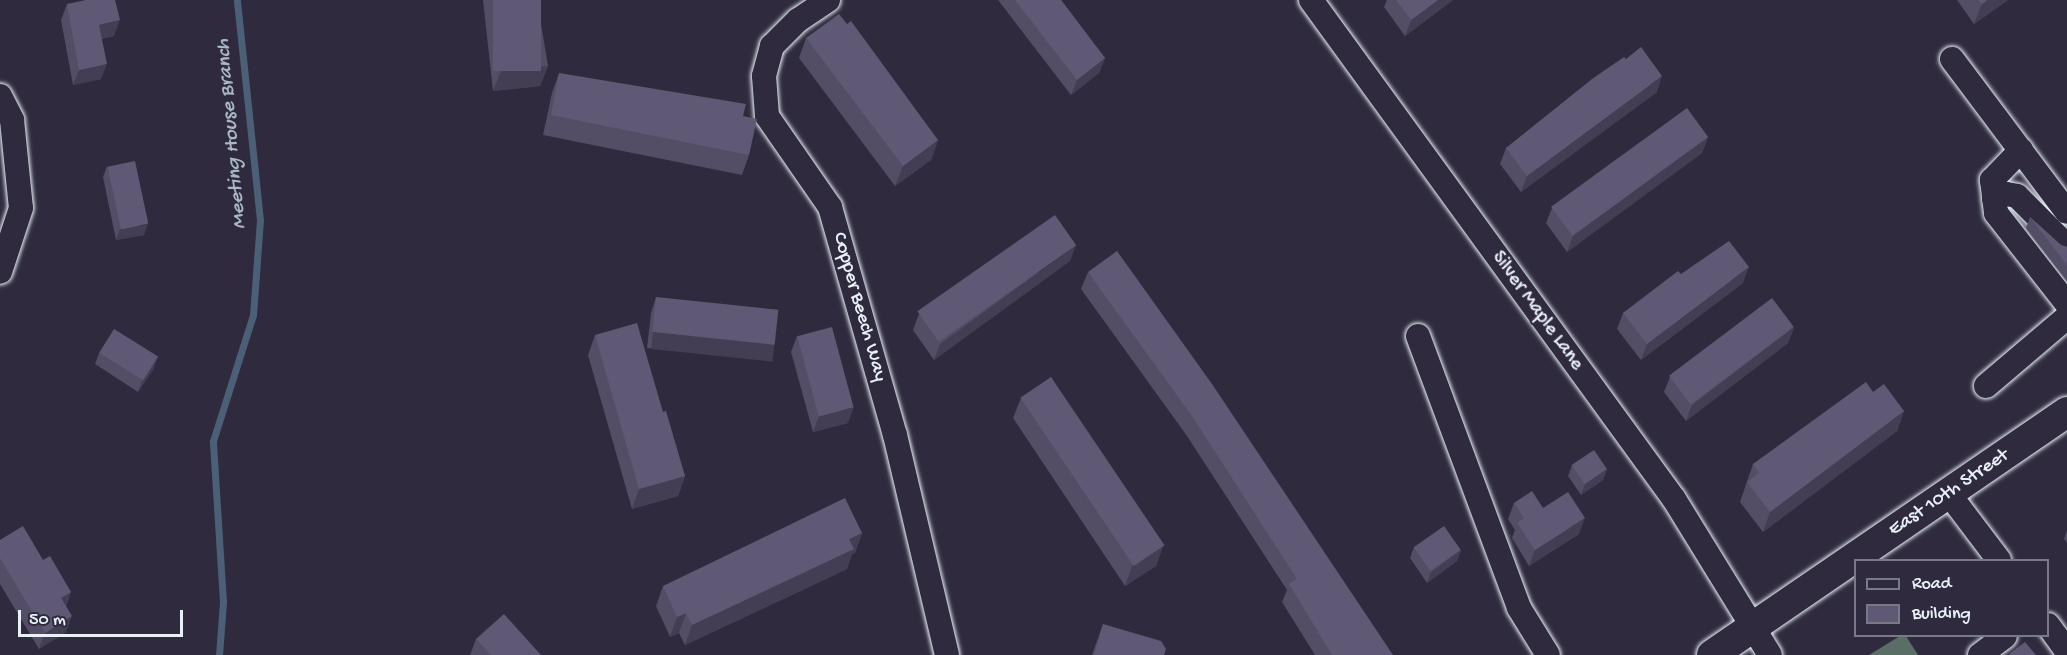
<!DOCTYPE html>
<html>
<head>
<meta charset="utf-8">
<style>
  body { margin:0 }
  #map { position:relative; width:2067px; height:655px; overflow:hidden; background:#2f2a3d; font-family:"Gochi Hand",sans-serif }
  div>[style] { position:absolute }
  .green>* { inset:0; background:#5b6e66 }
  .stream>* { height:7px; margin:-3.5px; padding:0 3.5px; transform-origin:3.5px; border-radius:3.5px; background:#4b6076 }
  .roads { filter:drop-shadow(0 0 2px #e8f1f8) drop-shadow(0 0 2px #e8f1f8) }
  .minor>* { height:24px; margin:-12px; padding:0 12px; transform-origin:12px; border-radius:12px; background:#2f2a3d }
  .major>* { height:30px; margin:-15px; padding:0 15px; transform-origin:15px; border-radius:15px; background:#2f2a3d }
  .wall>* { inset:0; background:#534d65 }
  .shaded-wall>* { inset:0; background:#433e53; transform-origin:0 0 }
  .building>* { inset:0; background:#605976; transform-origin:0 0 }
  span { translate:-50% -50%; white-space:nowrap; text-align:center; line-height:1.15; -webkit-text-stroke:4.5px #2f2a3d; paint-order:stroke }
  .street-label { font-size:20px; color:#e8f1f8 }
  .water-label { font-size:21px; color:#a9b7c4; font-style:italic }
  .legend { position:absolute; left:1854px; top:559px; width:195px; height:78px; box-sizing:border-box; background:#2f2a3d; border:2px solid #797a88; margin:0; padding:8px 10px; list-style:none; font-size:18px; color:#e8f1f8 }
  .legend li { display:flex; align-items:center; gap:12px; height:30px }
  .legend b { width:30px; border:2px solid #797a88 }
  .scale { position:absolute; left:18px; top:610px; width:165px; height:27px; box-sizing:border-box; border:3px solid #e8f1f8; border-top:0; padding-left:8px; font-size:18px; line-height:21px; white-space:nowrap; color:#e8f1f8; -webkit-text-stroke:4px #2f2a3d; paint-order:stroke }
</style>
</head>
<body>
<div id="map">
  <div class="green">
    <div style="clip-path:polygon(1900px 636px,1906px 636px,1918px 655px,1869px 655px)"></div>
  </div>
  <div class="stream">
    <div style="left:219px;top:655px;width:53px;rotate:-85.7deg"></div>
    <div style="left:223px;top:602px;width:161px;rotate:-93.6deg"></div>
    <div style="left:213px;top:441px;width:132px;rotate:-72.4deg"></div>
    <div style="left:253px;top:315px;width:95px;rotate:-85.8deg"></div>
    <div style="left:260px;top:220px;width:221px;rotate:-96deg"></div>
  </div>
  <div class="roads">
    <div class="minor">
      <div style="left:828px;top:0;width:36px;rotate:146deg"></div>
      <div style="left:798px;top:20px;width:37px;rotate:135deg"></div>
      <div style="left:772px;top:46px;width:31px;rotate:105deg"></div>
      <div style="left:764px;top:76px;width:40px;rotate:85.7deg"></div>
      <div style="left:767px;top:116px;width:111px;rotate:55.3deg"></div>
      <div style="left:830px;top:207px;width:237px;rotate:74.1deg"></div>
      <div style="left:895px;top:435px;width:226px;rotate:76.7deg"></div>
      <div style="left:1311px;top:0;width:617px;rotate:53.97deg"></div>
      <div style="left:1674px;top:499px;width:183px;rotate:58.4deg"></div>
      <div style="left:1952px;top:59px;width:191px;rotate:53.1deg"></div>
      <div style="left:0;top:96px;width:27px;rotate:63deg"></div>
      <div style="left:12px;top:120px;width:88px;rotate:84.2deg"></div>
      <div style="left:21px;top:208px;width:67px;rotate:108.2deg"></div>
      <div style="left:2021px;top:150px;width:42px;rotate:134deg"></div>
      <div style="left:1992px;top:180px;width:33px;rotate:83deg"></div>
      <div style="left:1996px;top:213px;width:115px;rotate:52deg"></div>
      <div style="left:1994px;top:199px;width:13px;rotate:-23deg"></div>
      <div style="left:2006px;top:194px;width:11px;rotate:10deg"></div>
      <div style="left:2017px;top:196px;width:71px;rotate:45deg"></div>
      <div style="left:1418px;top:336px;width:290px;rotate:69.6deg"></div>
      <div style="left:1519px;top:608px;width:55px;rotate:58.3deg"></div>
      <div style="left:1986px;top:386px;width:106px;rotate:-40.4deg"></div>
      <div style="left:1949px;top:494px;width:83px;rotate:52.9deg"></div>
      <div style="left:2048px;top:625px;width:32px;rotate:54deg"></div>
      <div style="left:1980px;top:655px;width:31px;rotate:-37deg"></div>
    </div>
    <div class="major">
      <div style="left:1712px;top:655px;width:430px;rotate:-34.4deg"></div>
    </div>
  </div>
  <div class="wall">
    <div style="clip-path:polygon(483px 0,537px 0,548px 66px,540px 86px,493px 91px)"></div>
    <div style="clip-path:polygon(998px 0,1061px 0,1105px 58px,1099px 73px,1071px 95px)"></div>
    <div style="clip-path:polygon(1387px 0,1453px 0,1405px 36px,1384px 7px)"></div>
    <div style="clip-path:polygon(1957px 0,2008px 0,1974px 24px)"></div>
    <div style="clip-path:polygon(67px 4px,114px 36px,101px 39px,101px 79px,73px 85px,61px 20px)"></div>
    <div style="clip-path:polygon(806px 38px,938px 140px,931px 160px,895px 186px,799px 58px)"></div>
    <div style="clip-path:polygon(1626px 59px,1657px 92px,1521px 192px,1500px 164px,1506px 148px)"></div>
    <div style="clip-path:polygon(559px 73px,743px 116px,749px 155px,742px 175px,543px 135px,552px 93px)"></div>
    <div style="clip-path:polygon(1708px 137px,1702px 153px,1567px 252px,1546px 223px,1552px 208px)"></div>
    <div style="clip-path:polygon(107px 166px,144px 235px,116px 240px,103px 177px)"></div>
    <div style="clip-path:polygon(2030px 217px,2061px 245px,2067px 247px,2067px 281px,2026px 228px)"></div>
    <div style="clip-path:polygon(1070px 261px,934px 360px,913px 330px,919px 314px)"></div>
    <div style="clip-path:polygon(1088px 272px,1393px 655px,1315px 655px,1282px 602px,1287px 590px,1187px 436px,1081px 289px)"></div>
    <div style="clip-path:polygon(1681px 274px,1743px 283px,1641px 360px,1617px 329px,1623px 313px)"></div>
    <div style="clip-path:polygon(656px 297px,774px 344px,768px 360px,647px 348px,651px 313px)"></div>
    <div style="clip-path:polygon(1794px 327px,1788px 343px,1686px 421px,1664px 392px,1670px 377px)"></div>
    <div style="clip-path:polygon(595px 335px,663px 412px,685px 476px,678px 496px,632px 509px,588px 355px)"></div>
    <div style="clip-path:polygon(797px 336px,848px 423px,813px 432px,791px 352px)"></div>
    <div style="clip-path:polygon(99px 353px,154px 368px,138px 392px,95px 364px)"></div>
    <div style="clip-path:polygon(1873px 392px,1904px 411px,1897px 431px,1763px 532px,1740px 502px,1753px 464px)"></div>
    <div style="clip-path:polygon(1021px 398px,1163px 546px,1156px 566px,1125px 586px,1013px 418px)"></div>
    <div style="clip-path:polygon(1572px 465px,1607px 469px,1603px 480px,1581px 495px,1568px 476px)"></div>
    <div style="clip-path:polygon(1514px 503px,1543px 508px,1579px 534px,1529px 566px,1512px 538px,1515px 530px,1508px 519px)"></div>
    <div style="clip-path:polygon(2067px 530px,2067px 543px,2064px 539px)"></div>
    <div style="clip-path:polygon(862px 533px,855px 553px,852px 554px,847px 569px,685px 645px,679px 633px,670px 637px,656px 606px,663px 586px)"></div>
    <div style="clip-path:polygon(0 540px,43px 560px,71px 592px,66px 606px,66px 632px,39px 649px,0 584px)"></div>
    <div style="clip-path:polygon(1414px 547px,1461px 550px,1457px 561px,1427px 583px,1410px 558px)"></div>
    <div style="clip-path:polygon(1103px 624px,1164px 655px,1092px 655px)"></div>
    <div style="clip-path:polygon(476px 639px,541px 655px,470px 655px)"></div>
  </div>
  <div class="shaded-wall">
    <div style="clip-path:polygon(1438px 0,1453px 0,1405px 36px,1411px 20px)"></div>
    <div style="clip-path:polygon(1987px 0,2008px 0,1974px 24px,1982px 4px)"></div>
    <div style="clip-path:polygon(120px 20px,114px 36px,93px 41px,99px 25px)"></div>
    <div style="clip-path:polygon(1105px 58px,1099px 73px,1071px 95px,1077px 80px)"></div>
    <div style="clip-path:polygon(107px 64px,101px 79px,73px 85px,79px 70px)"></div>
    <div style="clip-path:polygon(548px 66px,540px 86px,493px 91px,501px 71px)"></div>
    <div style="clip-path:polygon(1662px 76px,1657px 92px,1521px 192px,1527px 176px)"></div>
    <div style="clip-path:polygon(1708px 137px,1702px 153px,1567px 252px,1573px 236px)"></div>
    <div style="clip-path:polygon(938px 140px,931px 160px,895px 186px,903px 166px)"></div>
    <div style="clip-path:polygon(148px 224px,144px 235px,116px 240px,120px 229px)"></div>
    <div style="clip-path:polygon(1076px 245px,1070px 261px,934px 360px,940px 344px)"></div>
    <div style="clip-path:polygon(1749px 267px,1743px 283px,1641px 360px,1647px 344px)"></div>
    <div style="clip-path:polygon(1794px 327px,1788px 343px,1686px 421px,1692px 405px)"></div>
    <div style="left:653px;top:332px;width:122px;height:17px;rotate:6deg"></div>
    <div style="clip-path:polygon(158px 357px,154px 368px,138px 392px,142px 381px)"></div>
    <div style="clip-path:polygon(854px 407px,848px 423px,813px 432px,819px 416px)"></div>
    <div style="clip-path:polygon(1904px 411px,1897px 431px,1763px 532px,1770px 512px)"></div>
    <div style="clip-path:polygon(1607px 469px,1603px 480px,1581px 495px,1585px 484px)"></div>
    <div style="clip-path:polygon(685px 476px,678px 496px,632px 509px,639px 489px)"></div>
    <div style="clip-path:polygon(1585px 518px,1579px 534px,1529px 566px,1535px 550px)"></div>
    <div style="clip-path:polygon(862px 533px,855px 553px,852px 554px,847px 569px,685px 645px,692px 625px,849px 539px)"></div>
    <div style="clip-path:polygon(1163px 546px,1156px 566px,1125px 586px,1132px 566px)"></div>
    <div style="clip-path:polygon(1461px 550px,1457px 561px,1427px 583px,1431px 572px)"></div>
    <div style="clip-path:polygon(71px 592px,66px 607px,61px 598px)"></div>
    <div style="clip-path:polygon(686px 613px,679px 633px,670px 637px,677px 617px)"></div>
    <div style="clip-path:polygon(72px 616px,66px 632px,39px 649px,45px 633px)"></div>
  </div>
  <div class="building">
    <div style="clip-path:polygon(86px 0,115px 0,120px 20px,99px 25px,107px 64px,79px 70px,67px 4px)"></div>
    <div style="left:493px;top:0;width:48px;height:71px"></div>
    <div style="clip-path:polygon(1015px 0,1061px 0,1105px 58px,1077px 80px)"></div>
    <div style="clip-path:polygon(1396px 0,1438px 0,1411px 20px)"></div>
    <div style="clip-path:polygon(1978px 0,1987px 0,1982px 4px)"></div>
    <div style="clip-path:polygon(839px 14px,847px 24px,851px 21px,938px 140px,903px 166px,806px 38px)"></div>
    <div style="clip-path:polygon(1641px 47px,1662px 76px,1527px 176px,1506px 148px,1592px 79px,1624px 57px,1626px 59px)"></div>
    <div style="clip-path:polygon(559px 73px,746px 104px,743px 116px,757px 119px,749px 155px,551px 115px)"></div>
    <div style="left:1687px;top:108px;width:36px;height:168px;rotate:54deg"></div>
    <div style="left:135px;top:161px;width:64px;height:28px;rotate:78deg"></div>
    <div style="left:1055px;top:215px;width:37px;height:168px;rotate:55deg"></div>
    <div style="clip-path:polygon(2030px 217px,2061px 245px,2067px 247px,2067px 265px)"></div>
    <div style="clip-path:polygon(1729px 241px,1749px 267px,1647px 344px,1623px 313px,1678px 271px,1681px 274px)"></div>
    <div style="clip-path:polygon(1117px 251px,1212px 384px,1393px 655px,1332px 655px,1289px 584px,1297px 579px,1194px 419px,1088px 272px)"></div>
    <div style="left:656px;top:297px;width:123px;height:35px;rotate:6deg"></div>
    <div style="left:1772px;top:298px;width:36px;height:129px;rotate:53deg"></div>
    <div style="clip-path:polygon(637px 323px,663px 412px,666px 411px,685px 476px,639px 489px,595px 335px)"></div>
    <div style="left:832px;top:327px;width:83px;height:36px;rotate:75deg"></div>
    <div style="left:114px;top:329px;width:52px;height:28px;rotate:32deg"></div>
    <div style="left:1051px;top:377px;width:203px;height:37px;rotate:56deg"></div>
    <div style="clip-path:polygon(1866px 382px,1873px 392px,1884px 384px,1904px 411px,1770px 512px,1747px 482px,1759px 473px,1753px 464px)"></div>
    <div style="left:1594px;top:450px;width:23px;height:27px;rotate:56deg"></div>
    <div style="clip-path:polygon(1532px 491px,1543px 508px,1568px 492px,1585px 518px,1535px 550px,1517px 523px,1524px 518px,1514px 503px)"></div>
    <div style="clip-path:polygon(845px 498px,862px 533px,849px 539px,854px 549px,692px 625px,686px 613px,677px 617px,663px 586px)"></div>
    <div style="clip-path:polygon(23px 526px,43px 560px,50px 556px,71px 592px,61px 598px,72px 616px,45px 633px,0 558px,0 540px)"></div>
    <div style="left:1444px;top:526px;width:29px;height:37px;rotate:55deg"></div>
    <div style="clip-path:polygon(504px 614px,541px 655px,491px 655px,476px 639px)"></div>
    <div style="clip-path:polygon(1103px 624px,1161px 641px,1166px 649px,1164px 655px,1094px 655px)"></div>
    <div style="clip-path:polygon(2025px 642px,2036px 655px,2010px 655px,2009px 654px)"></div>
  </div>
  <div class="street-label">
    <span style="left:859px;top:307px;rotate:74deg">Copper Beech Way</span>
    <span style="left:1537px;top:311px;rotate:54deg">Silver Maple Lane</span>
    <span style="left:1949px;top:493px;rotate:-34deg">East 10th Street</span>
  </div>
  <div class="water-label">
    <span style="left:233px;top:134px;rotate:-95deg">Meeting House Branch</span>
  </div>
  <ul class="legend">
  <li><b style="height:8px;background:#2f2a3d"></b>Road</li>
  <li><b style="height:16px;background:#605976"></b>Building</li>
  </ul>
  <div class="scale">50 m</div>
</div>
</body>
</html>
